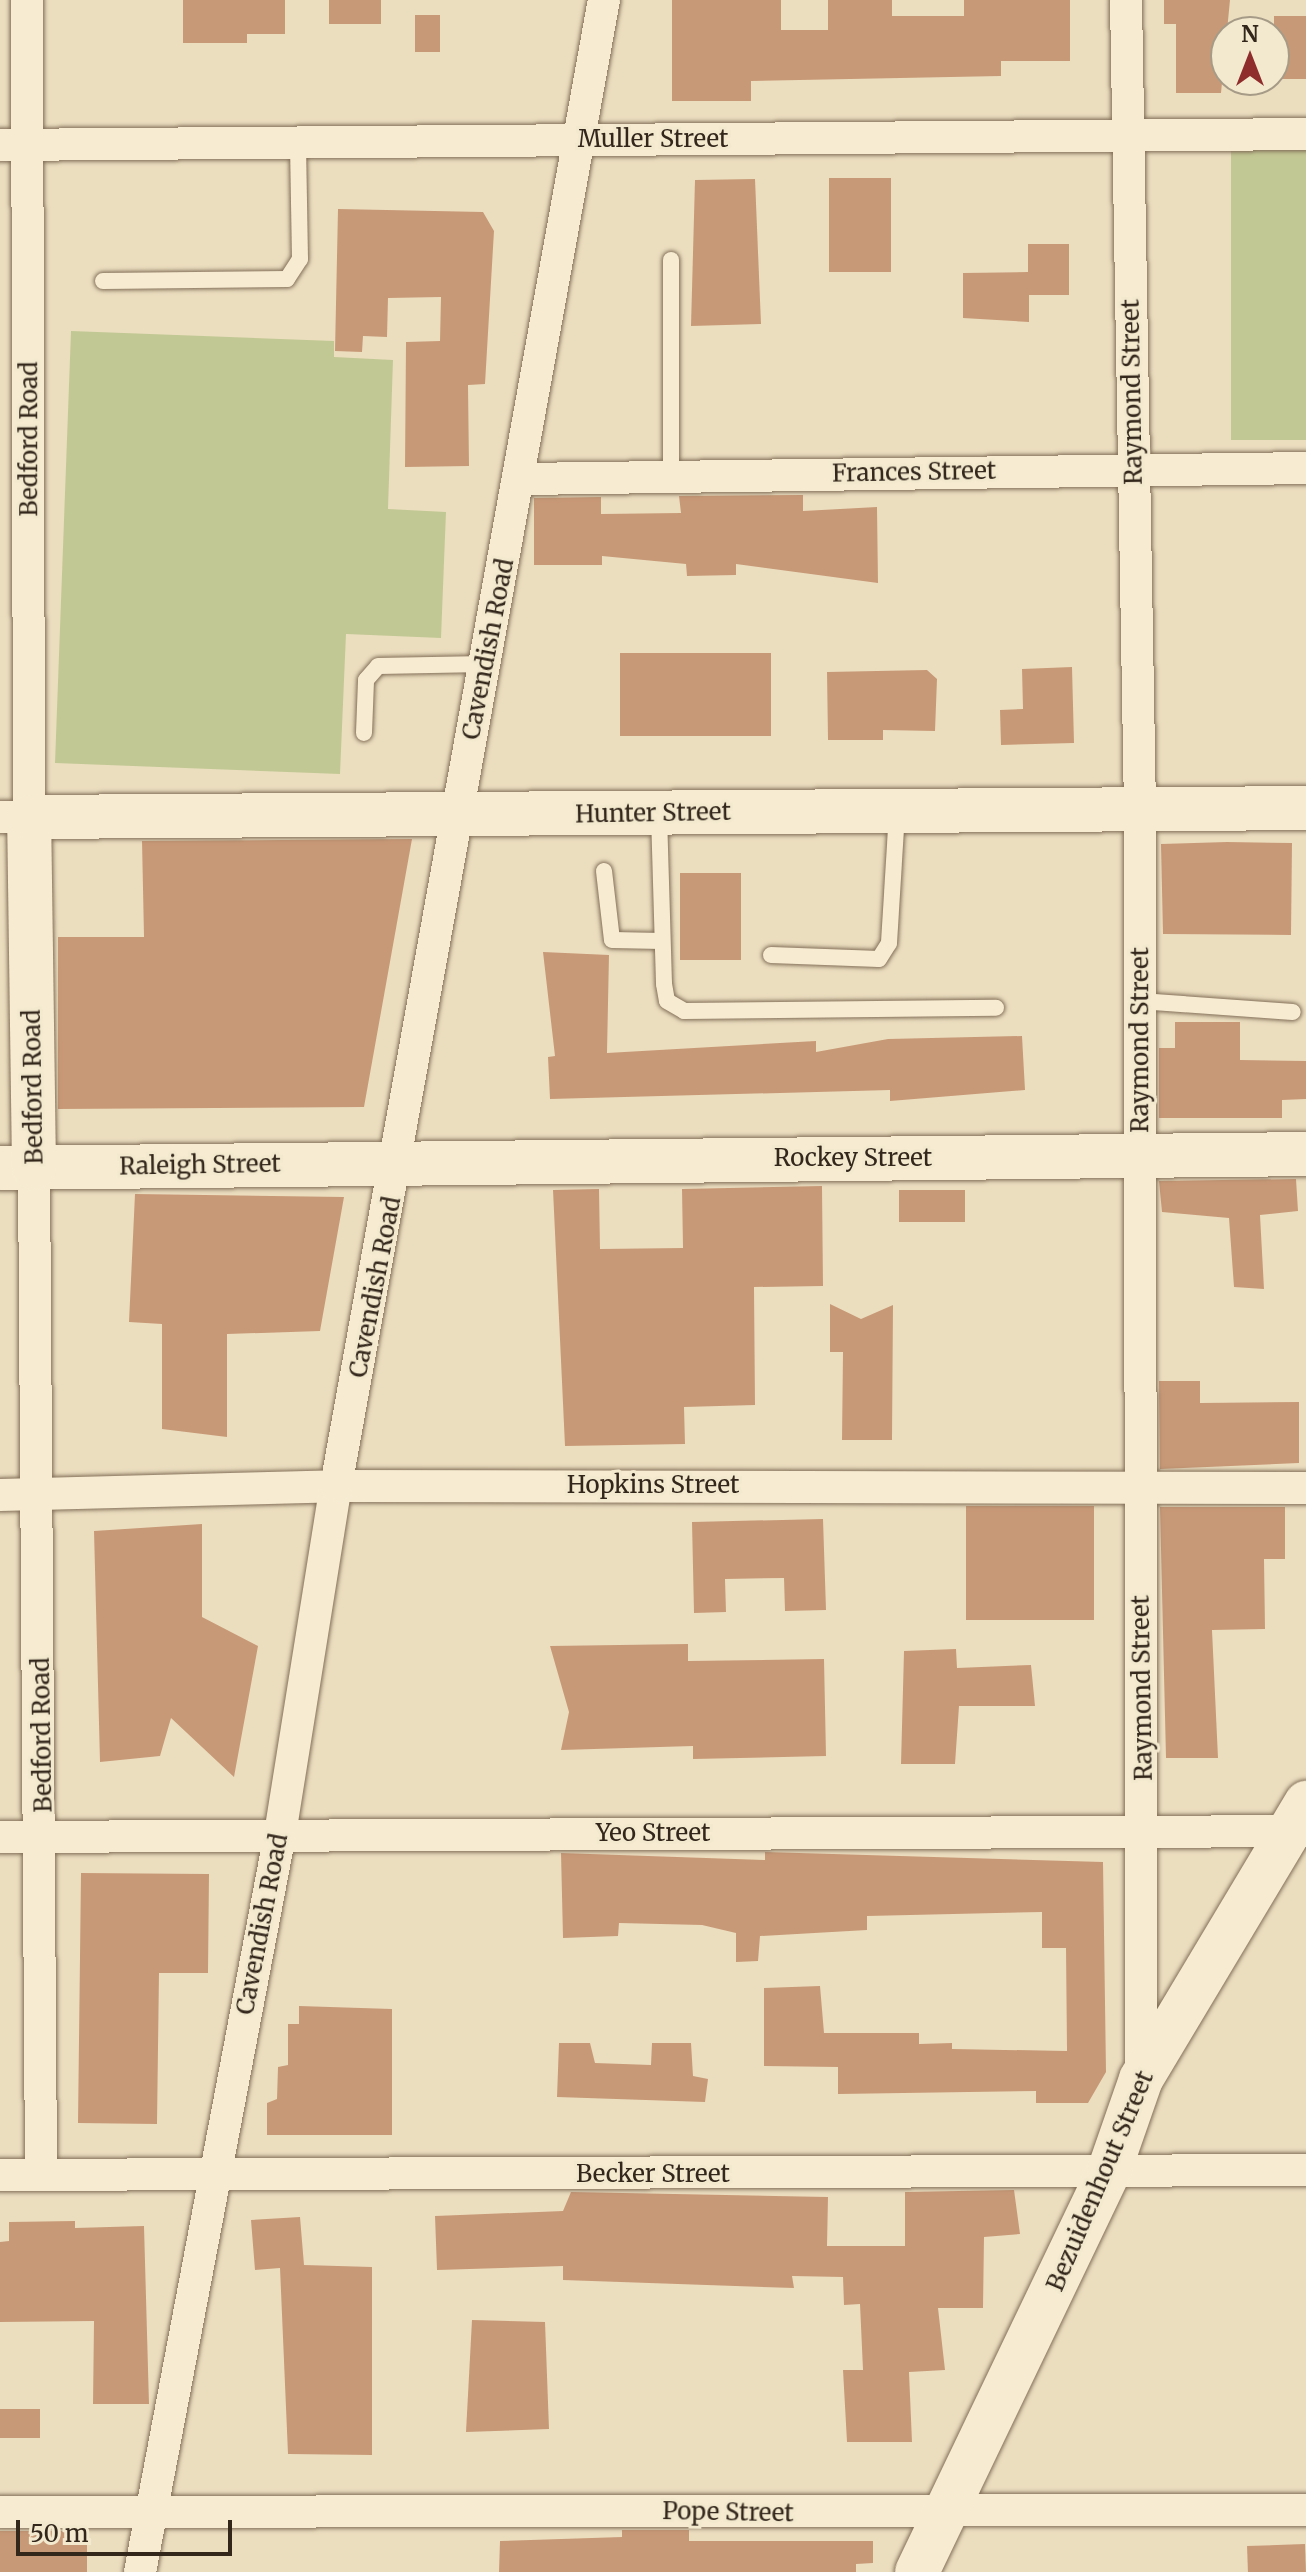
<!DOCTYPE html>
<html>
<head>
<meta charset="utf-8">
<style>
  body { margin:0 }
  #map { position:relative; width:1306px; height:2572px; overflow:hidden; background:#ebdebf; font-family:Merriweather,serif }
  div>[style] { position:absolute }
  .green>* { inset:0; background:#c2c894; transform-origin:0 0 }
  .building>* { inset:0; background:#c89977; transform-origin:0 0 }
  .roads { filter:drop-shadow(0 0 2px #836f59) drop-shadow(0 0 2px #836f59) }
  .lane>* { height:16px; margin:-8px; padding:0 8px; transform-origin:8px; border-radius:8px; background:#f7ecd2 }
  .street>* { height:32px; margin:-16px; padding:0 16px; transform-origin:16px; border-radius:16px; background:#f7ecd2 }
  .secondary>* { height:44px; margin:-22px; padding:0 22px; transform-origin:22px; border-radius:22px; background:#f7ecd2 }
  span { translate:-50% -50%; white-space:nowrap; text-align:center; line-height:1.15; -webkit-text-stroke:6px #f3e9ce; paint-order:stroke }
  .street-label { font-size:24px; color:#33271c }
  .north { position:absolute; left:1210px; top:16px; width:80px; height:80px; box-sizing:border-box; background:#f3e9ce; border:2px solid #a69b87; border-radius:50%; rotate:0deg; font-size:22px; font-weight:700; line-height:32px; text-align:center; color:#33271c }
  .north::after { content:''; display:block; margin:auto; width:28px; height:36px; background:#8f2c2c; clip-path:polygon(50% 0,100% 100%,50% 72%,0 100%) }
  .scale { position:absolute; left:16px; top:2520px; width:216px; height:36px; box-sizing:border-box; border:4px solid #33271c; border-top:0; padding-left:10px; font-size:24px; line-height:28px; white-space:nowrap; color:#33271c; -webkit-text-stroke:6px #f3e9ce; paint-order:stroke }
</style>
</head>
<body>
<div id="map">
  <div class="green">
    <div style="left:1306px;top:142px;width:298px;height:75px;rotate:90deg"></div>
    <div style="clip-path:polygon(71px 331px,334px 341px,334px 357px,393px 360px,388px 509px,446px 512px,441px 638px,346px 634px,340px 774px,55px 763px)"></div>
  </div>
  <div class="building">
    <div style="clip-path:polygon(183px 0,285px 0,285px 34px,247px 34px,247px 43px,183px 43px)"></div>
    <div style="left:329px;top:0;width:52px;height:24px"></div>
    <div style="clip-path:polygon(672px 0,781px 0,781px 30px,828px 30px,828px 0,892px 0,892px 16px,964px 16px,964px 0,1070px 0,1070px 61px,1001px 61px,1001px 76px,751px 81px,751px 101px,672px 101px)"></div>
    <div style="clip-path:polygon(1164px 0,1230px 0,1221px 93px,1176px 93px,1176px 24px,1164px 24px)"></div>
    <div style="left:415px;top:15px;width:25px;height:37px"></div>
    <div style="left:1274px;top:16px;width:32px;height:63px"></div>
    <div style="left:829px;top:178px;width:62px;height:94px"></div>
    <div style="clip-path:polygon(755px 179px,761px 324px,691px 326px,695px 180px)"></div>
    <div style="clip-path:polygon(338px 209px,483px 212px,494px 231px,485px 384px,468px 385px,469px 466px,405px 467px,406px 342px,440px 341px,441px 297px,388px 298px,387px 337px,363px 336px,362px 352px,335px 351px)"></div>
    <div style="clip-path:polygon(1028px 244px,1069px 244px,1069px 295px,1029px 295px,1029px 322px,963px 318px,963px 273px,1028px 272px)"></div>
    <div style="clip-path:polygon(803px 495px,803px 511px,877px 507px,878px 583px,736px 564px,736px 575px,687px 576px,686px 564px,602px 556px,602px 565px,534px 565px,534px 498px,601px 497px,601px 514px,681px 513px,679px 496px)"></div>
    <div style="left:620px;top:653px;width:151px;height:83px"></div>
    <div style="clip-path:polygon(1072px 667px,1074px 743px,1001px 745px,1000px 710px,1023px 709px,1022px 669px)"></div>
    <div style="clip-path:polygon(927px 670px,937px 679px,935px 731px,883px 730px,883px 740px,828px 740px,827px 672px)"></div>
    <div style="clip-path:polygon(412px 839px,364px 1107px,58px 1109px,58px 937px,144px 937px,142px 841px)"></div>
    <div style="clip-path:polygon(1227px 842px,1292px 843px,1291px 935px,1163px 934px,1161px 844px)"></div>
    <div style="left:680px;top:873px;width:61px;height:87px"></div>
    <div style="clip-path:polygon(543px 952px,609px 955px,607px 1053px,816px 1041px,816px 1052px,888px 1039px,1022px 1036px,1025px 1090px,890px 1101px,890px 1090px,550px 1099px,548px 1057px,555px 1056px)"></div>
    <div style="clip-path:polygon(1175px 1022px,1240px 1022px,1240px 1060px,1306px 1061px,1306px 1099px,1282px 1100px,1282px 1118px,1159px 1118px,1159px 1048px,1175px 1048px)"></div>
    <div style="clip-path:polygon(1296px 1179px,1298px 1211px,1260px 1215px,1264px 1289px,1234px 1287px,1229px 1218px,1162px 1212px,1159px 1181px)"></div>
    <div style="clip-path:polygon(822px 1186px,823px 1286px,754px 1287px,755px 1405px,684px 1407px,685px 1444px,565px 1446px,553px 1190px,599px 1189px,600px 1249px,683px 1248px,682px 1189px)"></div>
    <div style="left:965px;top:1190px;width:32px;height:66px;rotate:90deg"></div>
    <div style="clip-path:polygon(135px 1194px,344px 1197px,320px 1331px,227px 1334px,227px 1437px,162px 1429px,162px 1324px,129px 1322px)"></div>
    <div style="clip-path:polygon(830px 1304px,861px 1319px,893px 1305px,892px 1440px,842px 1440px,843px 1352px,830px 1352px)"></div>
    <div style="clip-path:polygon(1159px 1381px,1200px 1381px,1200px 1403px,1299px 1402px,1299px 1463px,1160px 1469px)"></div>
    <div style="left:966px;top:1506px;width:128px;height:114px"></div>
    <div style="clip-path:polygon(1160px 1507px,1285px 1507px,1285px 1559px,1264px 1559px,1265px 1629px,1212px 1630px,1218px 1758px,1166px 1758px)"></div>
    <div style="clip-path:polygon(823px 1519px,826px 1610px,785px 1611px,784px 1578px,725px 1579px,726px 1612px,694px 1613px,692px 1522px)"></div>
    <div style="clip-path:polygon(202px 1524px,202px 1617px,258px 1646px,234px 1777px,171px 1718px,160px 1756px,100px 1762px,94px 1531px)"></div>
    <div style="clip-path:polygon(688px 1644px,688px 1661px,824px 1659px,826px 1756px,693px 1759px,693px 1746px,561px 1750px,569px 1712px,550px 1646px)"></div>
    <div style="clip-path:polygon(956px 1649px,957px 1668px,1031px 1665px,1035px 1706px,959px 1706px,955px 1764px,901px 1764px,904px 1651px)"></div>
    <div style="clip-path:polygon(765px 1852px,1103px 1862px,1106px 2072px,1088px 2103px,1036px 2103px,1036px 2091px,838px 2094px,838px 2067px,764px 2066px,764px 1988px,820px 1986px,824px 2033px,919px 2033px,919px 2044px,952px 2043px,952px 2049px,1067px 2051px,1066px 1948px,1042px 1948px,1042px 1912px,867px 1916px,867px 1930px,760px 1936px,758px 1961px,736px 1962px,736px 1933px,702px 1925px,619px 1923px,618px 1936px,563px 1938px,561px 1853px,765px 1860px)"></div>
    <div style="clip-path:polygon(81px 1873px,209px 1874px,208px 1973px,159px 1973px,157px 2124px,78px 2123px)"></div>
    <div style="clip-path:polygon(299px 2006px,392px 2009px,392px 2135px,267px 2135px,267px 2103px,277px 2099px,278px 2067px,288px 2065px,288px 2024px,299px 2024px)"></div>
    <div style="clip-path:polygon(559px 2043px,590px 2043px,595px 2063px,651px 2065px,652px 2043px,691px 2043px,693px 2076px,708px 2079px,705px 2102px,557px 2097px)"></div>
    <div style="clip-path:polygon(1014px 2190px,1020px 2234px,984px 2237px,983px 2308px,938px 2308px,945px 2370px,909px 2372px,912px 2442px,847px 2442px,843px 2370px,863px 2370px,860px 2304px,844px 2305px,843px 2277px,792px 2276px,794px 2288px,563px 2280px,563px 2266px,437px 2270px,435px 2216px,563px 2211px,571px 2192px,828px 2197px,827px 2246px,905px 2246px,905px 2192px)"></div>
    <div style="clip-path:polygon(300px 2217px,304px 2265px,372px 2267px,372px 2455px,288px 2454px,280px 2268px,255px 2270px,251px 2220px)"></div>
    <div style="clip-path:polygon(75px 2221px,75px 2228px,144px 2226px,149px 2404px,93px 2404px,94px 2321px,0 2322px,0 2242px,9px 2241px,9px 2222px)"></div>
    <div style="clip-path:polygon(472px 2320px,545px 2322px,549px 2429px,466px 2432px)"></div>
    <div style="left:0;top:2409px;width:40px;height:29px"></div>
    <div style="clip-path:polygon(622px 2530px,689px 2530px,689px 2541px,873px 2541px,873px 2563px,856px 2564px,856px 2572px,499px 2572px,500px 2541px,622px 2537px)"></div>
    <div style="left:0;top:2531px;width:87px;height:41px"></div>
    <div style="left:1305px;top:2544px;width:28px;height:58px;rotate:88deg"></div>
  </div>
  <div class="roads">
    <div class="lane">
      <div style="left:671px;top:260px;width:216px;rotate:90deg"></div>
      <div style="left:103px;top:281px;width:184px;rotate:-0.6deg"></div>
      <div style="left:287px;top:279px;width:24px;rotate:-57deg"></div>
      <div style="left:300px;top:259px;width:117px;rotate:-91deg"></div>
      <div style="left:364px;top:733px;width:53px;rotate:-87.8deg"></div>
      <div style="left:366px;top:680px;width:18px;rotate:-49deg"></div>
      <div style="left:378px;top:666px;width:107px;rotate:-1.1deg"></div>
      <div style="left:659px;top:815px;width:169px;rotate:88.3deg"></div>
      <div style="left:664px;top:984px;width:17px;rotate:80deg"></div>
      <div style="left:667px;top:1001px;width:20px;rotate:30deg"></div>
      <div style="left:684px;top:1011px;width:312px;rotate:-0.6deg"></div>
      <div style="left:604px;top:871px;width:69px;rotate:83.4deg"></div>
      <div style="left:612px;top:940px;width:50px;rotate:1.1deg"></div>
      <div style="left:771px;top:955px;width:108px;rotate:2.1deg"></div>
      <div style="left:879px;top:959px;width:19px;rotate:-58deg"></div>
      <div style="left:889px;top:943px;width:132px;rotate:-86.5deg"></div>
      <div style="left:1140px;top:1001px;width:153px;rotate:4.1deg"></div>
    </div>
    <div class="street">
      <div style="left:1126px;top:0;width:808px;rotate:89.01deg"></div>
      <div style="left:1140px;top:808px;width:1269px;rotate:89.95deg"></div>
      <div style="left:0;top:145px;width:1306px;rotate:-0.48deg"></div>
      <div style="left:522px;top:479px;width:784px;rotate:-0.8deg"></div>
      <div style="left:0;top:817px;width:29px"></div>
      <div style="left:29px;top:817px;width:817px;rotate:-90.14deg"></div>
      <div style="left:34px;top:1168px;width:1006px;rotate:89.6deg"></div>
      <div style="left:0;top:1495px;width:336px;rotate:-1.5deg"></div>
      <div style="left:336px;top:1486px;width:970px;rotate:0.12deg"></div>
      <div style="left:0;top:1837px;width:1305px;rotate:-0.26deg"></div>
      <div style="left:0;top:2175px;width:1306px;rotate:-0.22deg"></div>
      <div style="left:0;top:2512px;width:1306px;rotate:-0.09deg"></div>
      <div style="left:140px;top:2572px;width:751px;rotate:-79.26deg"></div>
      <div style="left:280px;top:1834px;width:352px;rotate:-80.9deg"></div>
      <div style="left:336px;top:1486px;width:1510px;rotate:-79.78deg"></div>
    </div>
    <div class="secondary">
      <div style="left:0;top:1168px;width:1306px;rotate:-0.61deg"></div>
      <div style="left:34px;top:1168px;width:351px;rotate:-90.8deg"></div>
      <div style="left:29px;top:817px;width:1277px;rotate:-0.4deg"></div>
      <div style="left:917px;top:2572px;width:445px;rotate:-64.4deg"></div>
      <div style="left:1109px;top:2171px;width:97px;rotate:-70.8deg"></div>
      <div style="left:1141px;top:2079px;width:322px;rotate:-59.1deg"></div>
    </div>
  </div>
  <div class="street-label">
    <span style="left:653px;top:139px">Muller Street</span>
    <span style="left:1132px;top:392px;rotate:-91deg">Raymond Street</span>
    <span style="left:29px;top:439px;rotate:-90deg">Bedford Road</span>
    <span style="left:914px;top:472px;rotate:-1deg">Frances Street</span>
    <span style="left:488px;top:649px;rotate:-79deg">Cavendish Road</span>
    <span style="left:653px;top:813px;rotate:-1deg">Hunter Street</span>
    <span style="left:1140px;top:1040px;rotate:-90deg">Raymond Street</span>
    <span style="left:33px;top:1087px;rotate:-91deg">Bedford Road</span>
    <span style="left:853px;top:1158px">Rockey Street</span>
    <span style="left:200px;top:1165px;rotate:-1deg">Raleigh Street</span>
    <span style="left:375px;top:1287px;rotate:-79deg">Cavendish Road</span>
    <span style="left:653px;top:1485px">Hopkins Street</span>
    <span style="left:1142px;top:1688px;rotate:-91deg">Raymond Street</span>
    <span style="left:42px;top:1735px;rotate:-91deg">Bedford Road</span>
    <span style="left:653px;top:1833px">Yeo Street</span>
    <span style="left:262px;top:1924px;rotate:-79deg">Cavendish Road</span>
    <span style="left:653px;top:2174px">Becker Street</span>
    <span style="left:1100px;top:2181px;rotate:-67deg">Bezuidenhout Street</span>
    <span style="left:728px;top:2512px;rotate:1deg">Pope Street</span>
  </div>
  <div class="north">N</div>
  <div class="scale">50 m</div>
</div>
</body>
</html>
